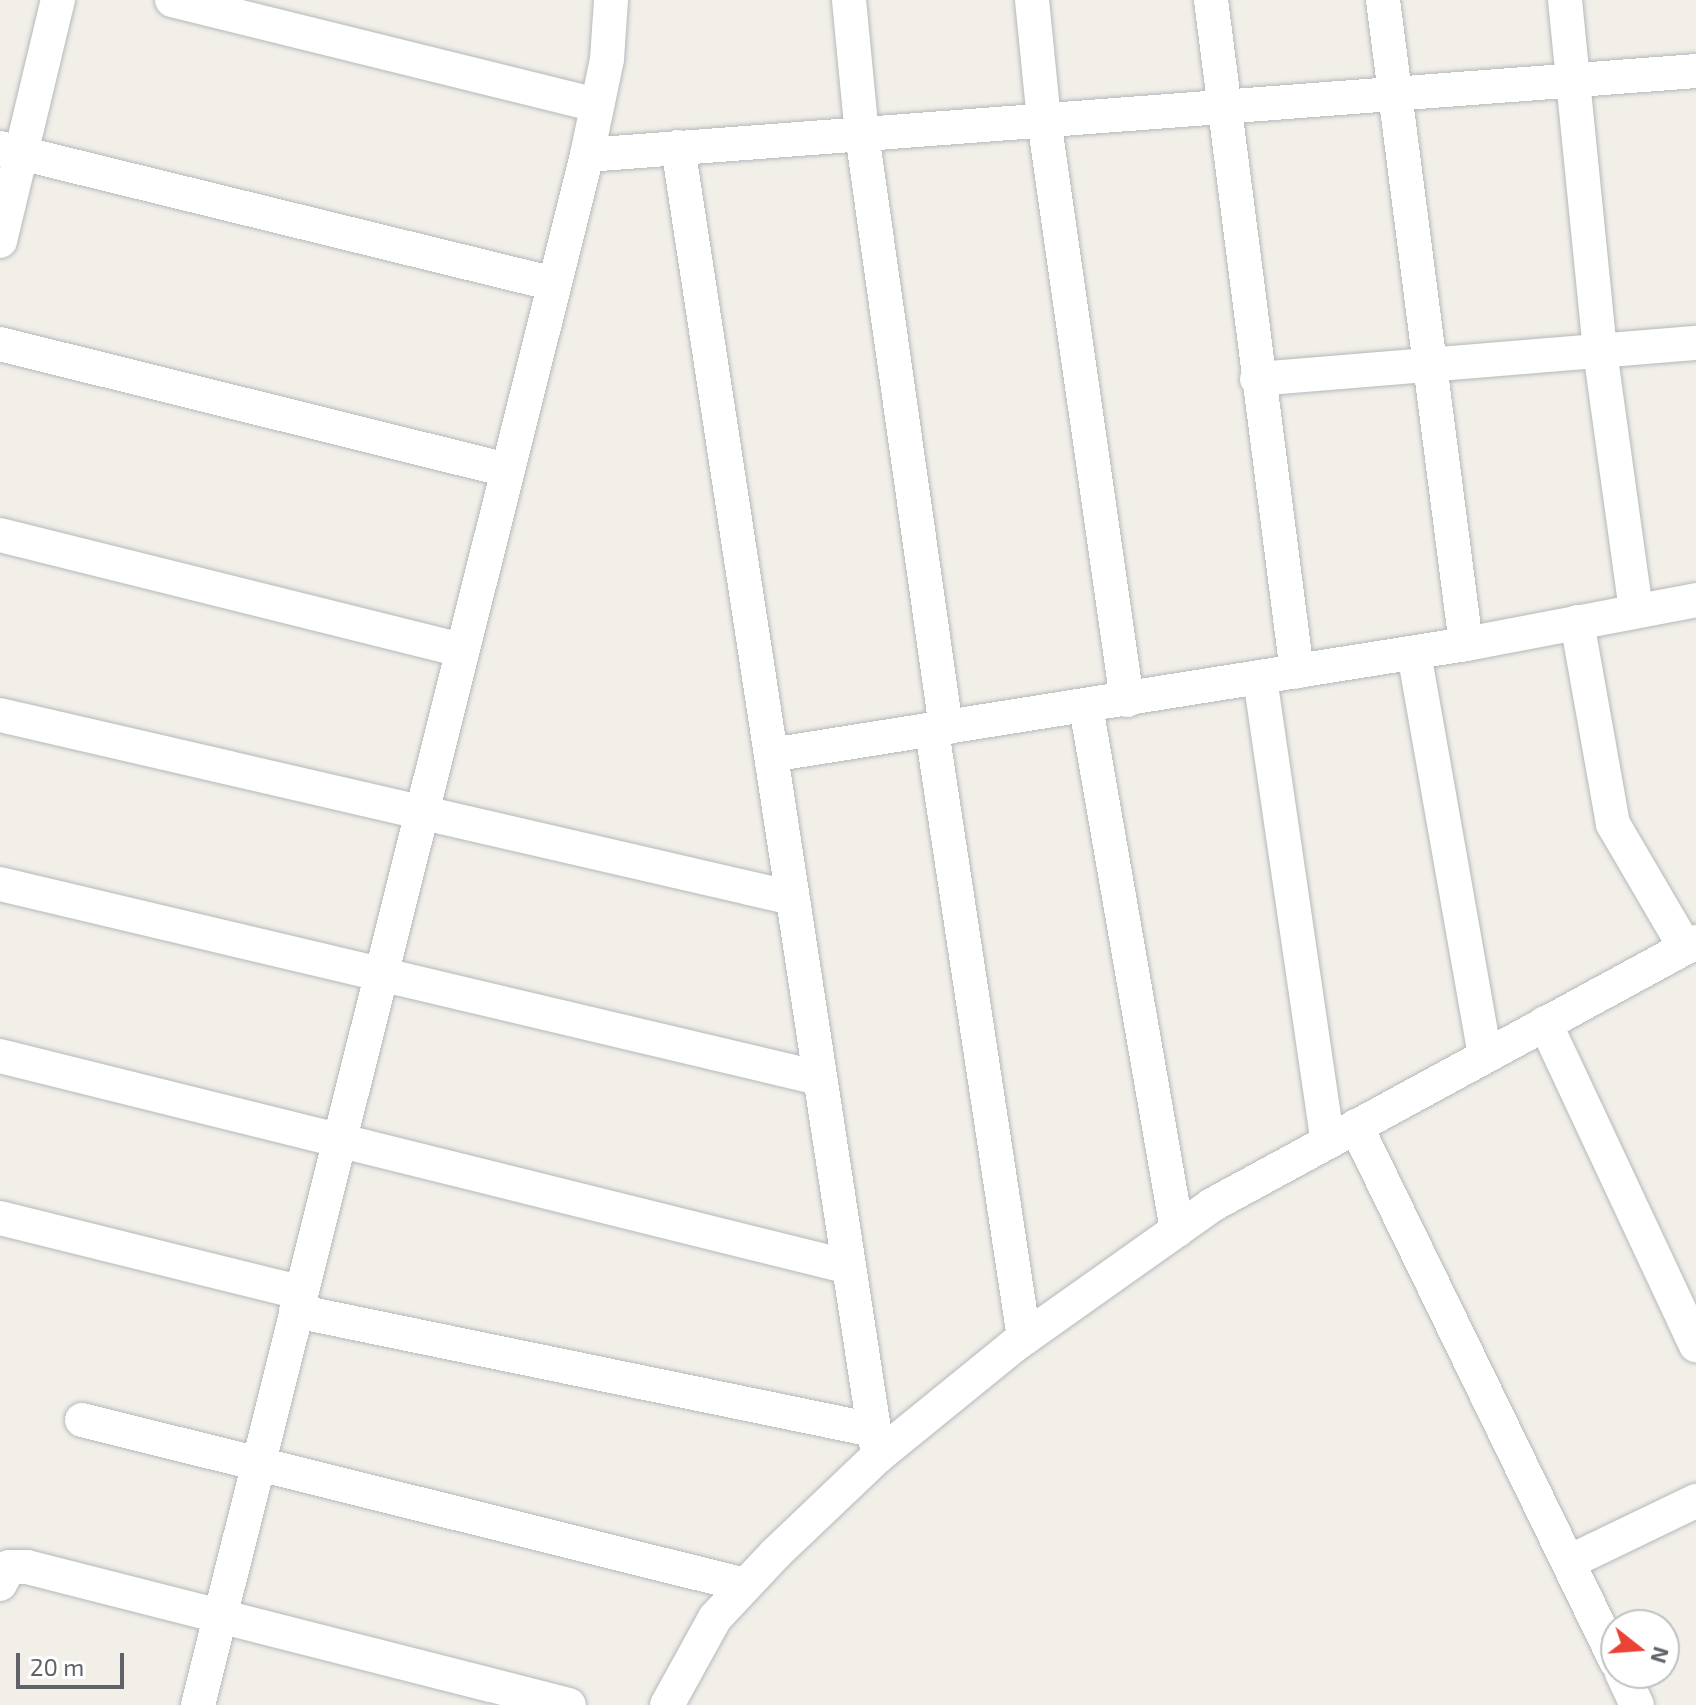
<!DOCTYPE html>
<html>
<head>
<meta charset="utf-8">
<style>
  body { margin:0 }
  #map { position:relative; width:1696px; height:1705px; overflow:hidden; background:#f1efe8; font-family:"Exo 2",sans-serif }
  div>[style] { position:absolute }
  .roads { filter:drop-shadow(0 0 2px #b5b8bc) drop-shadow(0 0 2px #b5b8bc) }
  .minor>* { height:34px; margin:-17px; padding:0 17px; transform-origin:17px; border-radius:17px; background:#fff }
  span { translate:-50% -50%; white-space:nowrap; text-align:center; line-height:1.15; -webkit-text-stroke:6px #fff; paint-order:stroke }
  .north { position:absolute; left:1600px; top:1609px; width:80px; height:80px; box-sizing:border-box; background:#fff; border:2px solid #bfc1c3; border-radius:50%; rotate:107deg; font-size:22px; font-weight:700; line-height:32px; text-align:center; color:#5f6368 }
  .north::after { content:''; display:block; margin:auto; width:28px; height:36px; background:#ea4335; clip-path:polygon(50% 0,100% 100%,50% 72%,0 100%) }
  .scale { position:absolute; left:16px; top:1653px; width:108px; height:36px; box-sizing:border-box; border:4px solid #5f6368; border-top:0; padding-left:10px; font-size:24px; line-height:28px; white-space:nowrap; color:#5f6368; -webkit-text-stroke:6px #fff; paint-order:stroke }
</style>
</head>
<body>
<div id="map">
  <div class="roads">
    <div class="minor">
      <div style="left:172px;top:0;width:438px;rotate:13.9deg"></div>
      <div style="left:849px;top:0;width:135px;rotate:84.5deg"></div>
      <div style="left:862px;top:134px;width:600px;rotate:81.95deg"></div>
      <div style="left:1032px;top:0;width:121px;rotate:84.3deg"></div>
      <div style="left:1044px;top:120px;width:586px;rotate:81.86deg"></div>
      <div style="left:1211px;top:0;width:677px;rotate:82.71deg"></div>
      <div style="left:1383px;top:0;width:649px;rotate:82.66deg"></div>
      <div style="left:1565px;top:0;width:353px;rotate:84.3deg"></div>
      <div style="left:1600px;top:351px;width:261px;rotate:82.1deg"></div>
      <div style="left:678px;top:147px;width:1324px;rotate:81.31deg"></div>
      <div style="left:0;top:148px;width:570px;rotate:13.79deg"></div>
      <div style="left:587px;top:155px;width:1112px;rotate:-4.33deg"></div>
      <div style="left:0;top:241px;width:248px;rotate:-76.5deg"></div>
      <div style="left:0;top:344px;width:522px;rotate:13.96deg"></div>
      <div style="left:1257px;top:379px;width:440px;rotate:-4.7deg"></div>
      <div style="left:0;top:535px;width:476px;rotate:14deg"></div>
      <div style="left:1577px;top:622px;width:205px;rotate:79.9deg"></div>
      <div style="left:1613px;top:824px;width:143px;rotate:59.7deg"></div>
      <div style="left:1414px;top:653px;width:409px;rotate:80deg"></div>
      <div style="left:1260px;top:678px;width:469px;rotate:81.7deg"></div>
      <div style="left:1086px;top:707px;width:531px;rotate:80.13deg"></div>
      <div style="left:0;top:715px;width:813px;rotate:13.01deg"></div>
      <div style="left:932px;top:731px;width:614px;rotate:81.38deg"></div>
      <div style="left:771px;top:755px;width:704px;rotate:-9.07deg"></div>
      <div style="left:1466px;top:644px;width:234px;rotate:-10.8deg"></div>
      <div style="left:0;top:884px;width:842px;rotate:13.33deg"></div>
      <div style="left:1545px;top:1023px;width:356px;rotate:64.9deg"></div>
      <div style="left:0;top:1056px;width:875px;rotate:13.96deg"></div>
      <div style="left:1356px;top:1126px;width:595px;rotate:64.08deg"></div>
      <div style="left:0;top:1218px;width:309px;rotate:13.9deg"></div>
      <div style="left:296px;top:1311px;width:589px;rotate:11.65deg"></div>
      <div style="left:82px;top:1420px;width:683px;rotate:13.98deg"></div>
      <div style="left:1569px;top:1562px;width:141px;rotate:-25.7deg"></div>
      <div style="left:0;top:1584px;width:19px;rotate:-62deg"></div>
      <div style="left:9px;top:1567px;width:18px"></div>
      <div style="left:27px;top:1567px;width:559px;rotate:14.28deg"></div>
      <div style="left:1622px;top:1673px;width:35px;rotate:65deg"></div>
      <div style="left:198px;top:1705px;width:1598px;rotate:-75.91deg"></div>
      <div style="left:587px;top:155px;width:98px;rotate:-78.2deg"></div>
      <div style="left:607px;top:59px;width:59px;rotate:-86.1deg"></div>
      <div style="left:667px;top:1705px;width:99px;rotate:-61.1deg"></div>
      <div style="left:715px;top:1618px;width:88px;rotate:-46.8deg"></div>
      <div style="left:775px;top:1554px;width:142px;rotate:-43.6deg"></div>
      <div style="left:878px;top:1456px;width:178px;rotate:-39.1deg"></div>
      <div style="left:1016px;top:1344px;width:240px;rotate:-35.3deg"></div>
      <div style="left:1212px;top:1205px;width:551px;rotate:-28.52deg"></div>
    </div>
  </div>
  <div class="north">N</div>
  <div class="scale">20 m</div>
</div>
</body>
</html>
